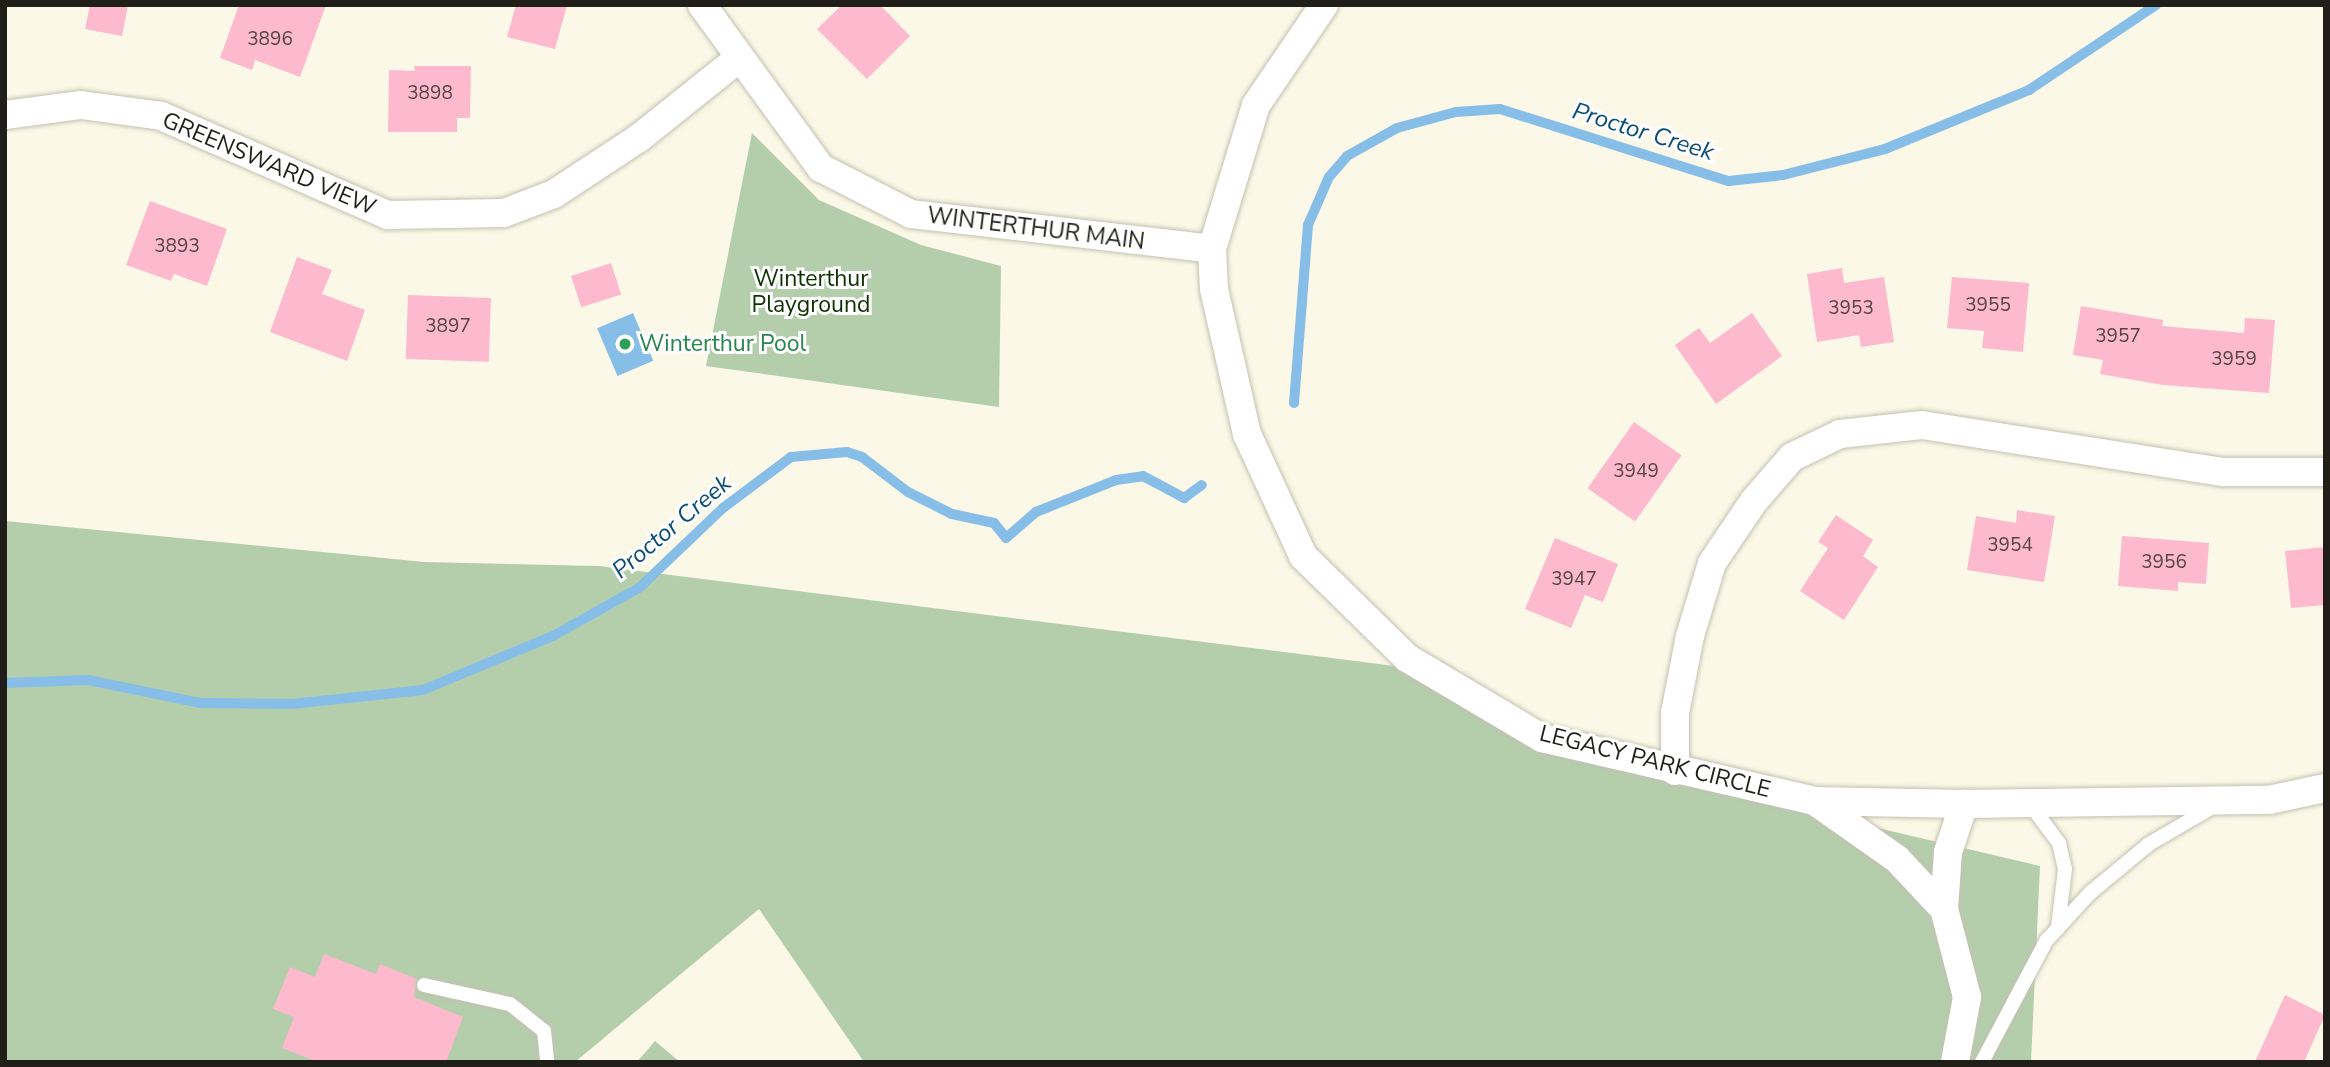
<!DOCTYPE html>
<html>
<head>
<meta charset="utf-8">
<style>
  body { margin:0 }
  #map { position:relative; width:2330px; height:1067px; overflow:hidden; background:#fbf8e7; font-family:"Nunito Sans",sans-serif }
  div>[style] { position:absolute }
  .green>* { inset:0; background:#b4ceac }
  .water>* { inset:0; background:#87bee7; transform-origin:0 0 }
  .stream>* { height:10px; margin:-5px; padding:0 5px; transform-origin:5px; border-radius:5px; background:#87bee7 }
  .building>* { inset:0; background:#fdb9ce; transform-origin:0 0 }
  .roads { filter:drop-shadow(0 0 2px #c3c1b1) drop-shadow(0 0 2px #c3c1b1) }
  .service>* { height:14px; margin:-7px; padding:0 7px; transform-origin:7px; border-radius:7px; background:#fff }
  .minor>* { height:28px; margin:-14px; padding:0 14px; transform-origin:14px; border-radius:14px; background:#fff }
  .dots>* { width:19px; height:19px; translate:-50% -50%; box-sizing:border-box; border:4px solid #fff; border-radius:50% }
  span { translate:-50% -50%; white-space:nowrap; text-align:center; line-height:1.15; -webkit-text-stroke:6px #fff; paint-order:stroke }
  .number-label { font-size:19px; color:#564546 }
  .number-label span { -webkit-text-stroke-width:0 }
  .street-label { font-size:23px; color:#1f1e18 }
  .park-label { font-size:23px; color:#0c3200 }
  .leisure-label { font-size:23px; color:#27864d }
  .left { translate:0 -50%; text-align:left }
  .water-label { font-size:24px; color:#0a4e75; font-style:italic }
  .frame { position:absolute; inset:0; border:7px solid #1f1e18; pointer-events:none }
</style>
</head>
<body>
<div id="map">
  <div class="green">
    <div style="clip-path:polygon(752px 133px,819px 200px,921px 245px,1001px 266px,999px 407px,706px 366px)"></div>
    <div style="clip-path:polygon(5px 521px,424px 562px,599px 566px,1411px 668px,1651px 775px,2040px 866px,2031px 1062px,864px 1062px,759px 909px,575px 1062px,5px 1062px)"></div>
    <div style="clip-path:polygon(655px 1041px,680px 1062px,637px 1062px)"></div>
  </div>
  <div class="water">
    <div style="left:633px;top:313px;width:52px;height:39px;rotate:67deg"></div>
  </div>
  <div class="stream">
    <div style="left:1294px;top:403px;width:179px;rotate:-85.5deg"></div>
    <div style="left:1308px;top:225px;width:52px;rotate:-66.4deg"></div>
    <div style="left:1329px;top:177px;width:28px;rotate:-49deg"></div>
    <div style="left:1347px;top:156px;width:57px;rotate:-29.2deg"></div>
    <div style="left:1397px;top:128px;width:61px;rotate:-15.2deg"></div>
    <div style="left:1456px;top:112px;width:44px;rotate:-3.9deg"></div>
    <div style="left:1500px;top:109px;width:240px;rotate:17.5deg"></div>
    <div style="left:1729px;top:181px;width:54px;rotate:-6.3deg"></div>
    <div style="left:1783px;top:175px;width:105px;rotate:-14.3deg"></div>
    <div style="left:1885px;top:149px;width:156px;rotate:-22.3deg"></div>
    <div style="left:2029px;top:90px;width:153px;rotate:-33.8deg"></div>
    <div style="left:5px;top:683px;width:83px;rotate:-2.1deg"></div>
    <div style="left:88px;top:680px;width:114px;rotate:11.6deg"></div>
    <div style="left:200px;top:703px;width:92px;rotate:0.6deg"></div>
    <div style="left:292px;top:704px;width:132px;rotate:-6.1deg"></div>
    <div style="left:423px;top:690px;width:141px;rotate:-22.6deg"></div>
    <div style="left:553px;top:636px;width:98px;rotate:-29.2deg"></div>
    <div style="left:639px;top:588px;width:116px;rotate:-43.6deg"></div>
    <div style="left:723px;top:508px;width:85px;rotate:-36.9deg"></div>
    <div style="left:791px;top:457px;width:56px;rotate:-5.1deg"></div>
    <div style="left:847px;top:452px;width:16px;rotate:18deg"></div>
    <div style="left:862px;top:457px;width:58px;rotate:37.3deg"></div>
    <div style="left:908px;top:492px;width:49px;rotate:26.6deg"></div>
    <div style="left:952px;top:514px;width:43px;rotate:12.1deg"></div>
    <div style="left:994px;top:523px;width:19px;rotate:51deg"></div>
    <div style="left:1006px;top:538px;width:40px;rotate:-41deg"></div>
    <div style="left:1036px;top:512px;width:86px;rotate:-21.8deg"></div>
    <div style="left:1116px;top:480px;width:27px;rotate:-8deg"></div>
    <div style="left:1143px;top:476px;width:47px;rotate:28.2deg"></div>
    <div style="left:1184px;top:498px;width:22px;rotate:-36deg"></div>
  </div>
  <div class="building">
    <div style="clip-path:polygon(90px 5px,128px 5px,122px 36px,85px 29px)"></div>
    <div style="clip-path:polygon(239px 5px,326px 5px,300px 77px,255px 60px,252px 70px,220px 58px)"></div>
    <div style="clip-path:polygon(516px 5px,567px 5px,555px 49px,507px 37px)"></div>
    <div style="clip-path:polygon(842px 5px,880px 5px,910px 36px,867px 79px,817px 29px)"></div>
    <div style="clip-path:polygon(414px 66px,471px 66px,470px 118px,457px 118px,457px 132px,388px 132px,389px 70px,415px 71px)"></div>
    <div style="clip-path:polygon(150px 201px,227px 229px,207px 286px,174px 274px,171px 281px,126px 265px)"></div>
    <div style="clip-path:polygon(297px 257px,332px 270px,322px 294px,365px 310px,347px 361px,270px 332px)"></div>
    <div style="left:611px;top:263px;width:33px;height:42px;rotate:72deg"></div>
    <div style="clip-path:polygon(1842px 268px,1844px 283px,1884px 277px,1894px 342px,1861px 347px,1859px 335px,1817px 342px,1807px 274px)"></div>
    <div style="clip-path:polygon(1952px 277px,2029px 283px,2023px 352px,1982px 348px,1984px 331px,1947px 328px)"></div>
    <div style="left:408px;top:295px;width:83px;height:64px;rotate:2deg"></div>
    <div style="clip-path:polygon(2081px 306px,2163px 320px,2162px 326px,2244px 333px,2245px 318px,2275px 320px,2269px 393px,2163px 385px,2100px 374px,2103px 360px,2073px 355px)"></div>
    <div style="clip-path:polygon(1752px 313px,1782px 356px,1716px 404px,1675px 345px,1699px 328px,1710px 343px)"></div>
    <div style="left:1634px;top:422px;width:58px;height:81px;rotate:35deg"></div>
    <div style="clip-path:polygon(2017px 510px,2055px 516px,2044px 582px,1967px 570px,1976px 516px,2016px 523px)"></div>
    <div style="clip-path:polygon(1836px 515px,1873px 540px,1863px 556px,1878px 567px,1844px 620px,1800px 591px,1828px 548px,1818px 542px)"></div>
    <div style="clip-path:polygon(2122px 536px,2209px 543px,2206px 584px,2178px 582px,2178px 591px,2118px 586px)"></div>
    <div style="clip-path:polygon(1555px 538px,1618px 564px,1603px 602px,1585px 595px,1571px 628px,1525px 609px)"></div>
    <div style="clip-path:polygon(2325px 547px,2325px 605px,2291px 608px,2285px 551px)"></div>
    <div style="clip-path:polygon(324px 954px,376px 974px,380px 964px,417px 979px,414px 997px,463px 1017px,446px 1062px,318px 1062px,282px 1048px,294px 1017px,273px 1009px,290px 967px,315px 977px)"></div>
    <div style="clip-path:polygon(2285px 995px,2325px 1015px,2304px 1062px,2255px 1062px)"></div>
  </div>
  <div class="roads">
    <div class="service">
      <div style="left:2030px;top:804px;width:49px;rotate:53.4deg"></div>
      <div style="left:2059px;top:843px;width:27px;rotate:77deg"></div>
      <div style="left:2065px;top:869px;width:58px;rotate:96.9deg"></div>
      <div style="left:424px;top:985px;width:88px;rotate:12.5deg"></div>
      <div style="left:510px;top:1004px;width:43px;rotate:38.5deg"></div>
      <div style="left:544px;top:1031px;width:31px;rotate:84deg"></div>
      <div style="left:1982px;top:1062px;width:137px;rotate:-62.1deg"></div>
      <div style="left:2046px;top:941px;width:18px;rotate:-47deg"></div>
      <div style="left:2058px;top:928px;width:47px;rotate:-47.6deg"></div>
      <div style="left:2090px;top:893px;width:77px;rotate:-39.7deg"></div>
      <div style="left:2149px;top:844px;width:78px;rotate:-30.2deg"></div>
    </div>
    <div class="minor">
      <div style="left:702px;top:5px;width:202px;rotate:53.9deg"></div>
      <div style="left:821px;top:168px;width:101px;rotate:27.1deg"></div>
      <div style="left:911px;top:214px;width:303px;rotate:6.6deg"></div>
      <div style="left:1324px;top:5px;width:121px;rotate:124.2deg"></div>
      <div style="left:1256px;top:105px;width:151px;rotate:107deg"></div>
      <div style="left:1212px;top:249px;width:40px;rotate:87.1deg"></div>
      <div style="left:1214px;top:289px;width:149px;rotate:77.2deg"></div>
      <div style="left:1247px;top:434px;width:134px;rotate:65.3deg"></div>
      <div style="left:1303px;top:556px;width:146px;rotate:44.4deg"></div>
      <div style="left:1407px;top:658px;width:157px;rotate:30.7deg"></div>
      <div style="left:1542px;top:738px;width:279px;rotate:13deg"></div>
      <div style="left:1814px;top:801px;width:150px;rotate:1.1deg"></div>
      <div style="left:1964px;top:804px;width:305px;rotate:-0.8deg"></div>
      <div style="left:2269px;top:800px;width:57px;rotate:-12.1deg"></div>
      <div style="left:5px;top:115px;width:77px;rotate:-7.5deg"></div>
      <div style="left:81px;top:105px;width:81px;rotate:7.8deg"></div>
      <div style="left:161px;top:116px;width:248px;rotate:23.6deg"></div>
      <div style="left:388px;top:215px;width:116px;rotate:-1deg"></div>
      <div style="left:504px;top:213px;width:53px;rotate:-20.8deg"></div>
      <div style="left:554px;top:194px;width:102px;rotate:-33.4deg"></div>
      <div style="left:639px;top:138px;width:127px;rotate:-38.6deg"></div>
      <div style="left:1675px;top:771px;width:58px;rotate:-90deg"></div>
      <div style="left:1675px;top:713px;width:78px;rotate:-79deg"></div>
      <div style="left:1690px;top:636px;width:76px;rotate:-73.2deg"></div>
      <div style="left:1712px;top:563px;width:75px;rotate:-55.9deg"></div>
      <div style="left:1754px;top:501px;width:58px;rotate:-49.2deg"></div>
      <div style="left:1792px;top:457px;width:53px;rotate:-25.6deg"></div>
      <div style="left:1840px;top:434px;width:82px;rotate:-6.3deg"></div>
      <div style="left:1922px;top:425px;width:305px;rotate:8.9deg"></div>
      <div style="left:2223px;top:472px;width:102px"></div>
      <div style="left:1816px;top:802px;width:99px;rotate:35.1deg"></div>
      <div style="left:1897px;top:859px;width:69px;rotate:46.8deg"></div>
      <div style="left:1955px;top:1062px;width:66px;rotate:-79.5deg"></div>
      <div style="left:1967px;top:997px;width:91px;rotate:-104.6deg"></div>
      <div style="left:1944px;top:909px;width:57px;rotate:-86deg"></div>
      <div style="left:1948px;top:852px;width:51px;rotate:-71.6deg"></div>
    </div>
  </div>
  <div class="dots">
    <div style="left:625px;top:344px;background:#2e9e5b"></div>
  </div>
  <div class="number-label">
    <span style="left:270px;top:40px">3896</span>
    <span style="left:430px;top:94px">3898</span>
    <span style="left:177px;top:247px">3893</span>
    <span style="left:1988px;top:306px">3955</span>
    <span style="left:1851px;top:309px">3953</span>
    <span style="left:448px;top:327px">3897</span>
    <span style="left:2118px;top:337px">3957</span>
    <span style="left:2234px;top:360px">3959</span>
    <span style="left:1636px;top:472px">3949</span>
    <span style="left:2010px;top:546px">3954</span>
    <span style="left:2164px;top:563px">3956</span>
    <span style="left:1574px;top:580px">3947</span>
  </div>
  <div class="street-label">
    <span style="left:269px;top:164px;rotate:23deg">GREENSWARD VIEW</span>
    <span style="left:1036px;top:229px;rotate:7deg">WINTERTHUR MAIN</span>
    <span style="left:1655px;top:762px;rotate:14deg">LEGACY PARK CIRCLE</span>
  </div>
  <div class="park-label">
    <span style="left:811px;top:292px">Winterthur<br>Playground</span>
  </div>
  <div class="leisure-label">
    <span class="left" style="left:639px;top:344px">Winterthur Pool</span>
  </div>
  <div class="water-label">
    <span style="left:1643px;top:132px;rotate:17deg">Proctor Creek</span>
    <span style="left:672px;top:527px;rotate:-40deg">Proctor Creek</span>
  </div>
  <div class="frame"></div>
</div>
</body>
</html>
